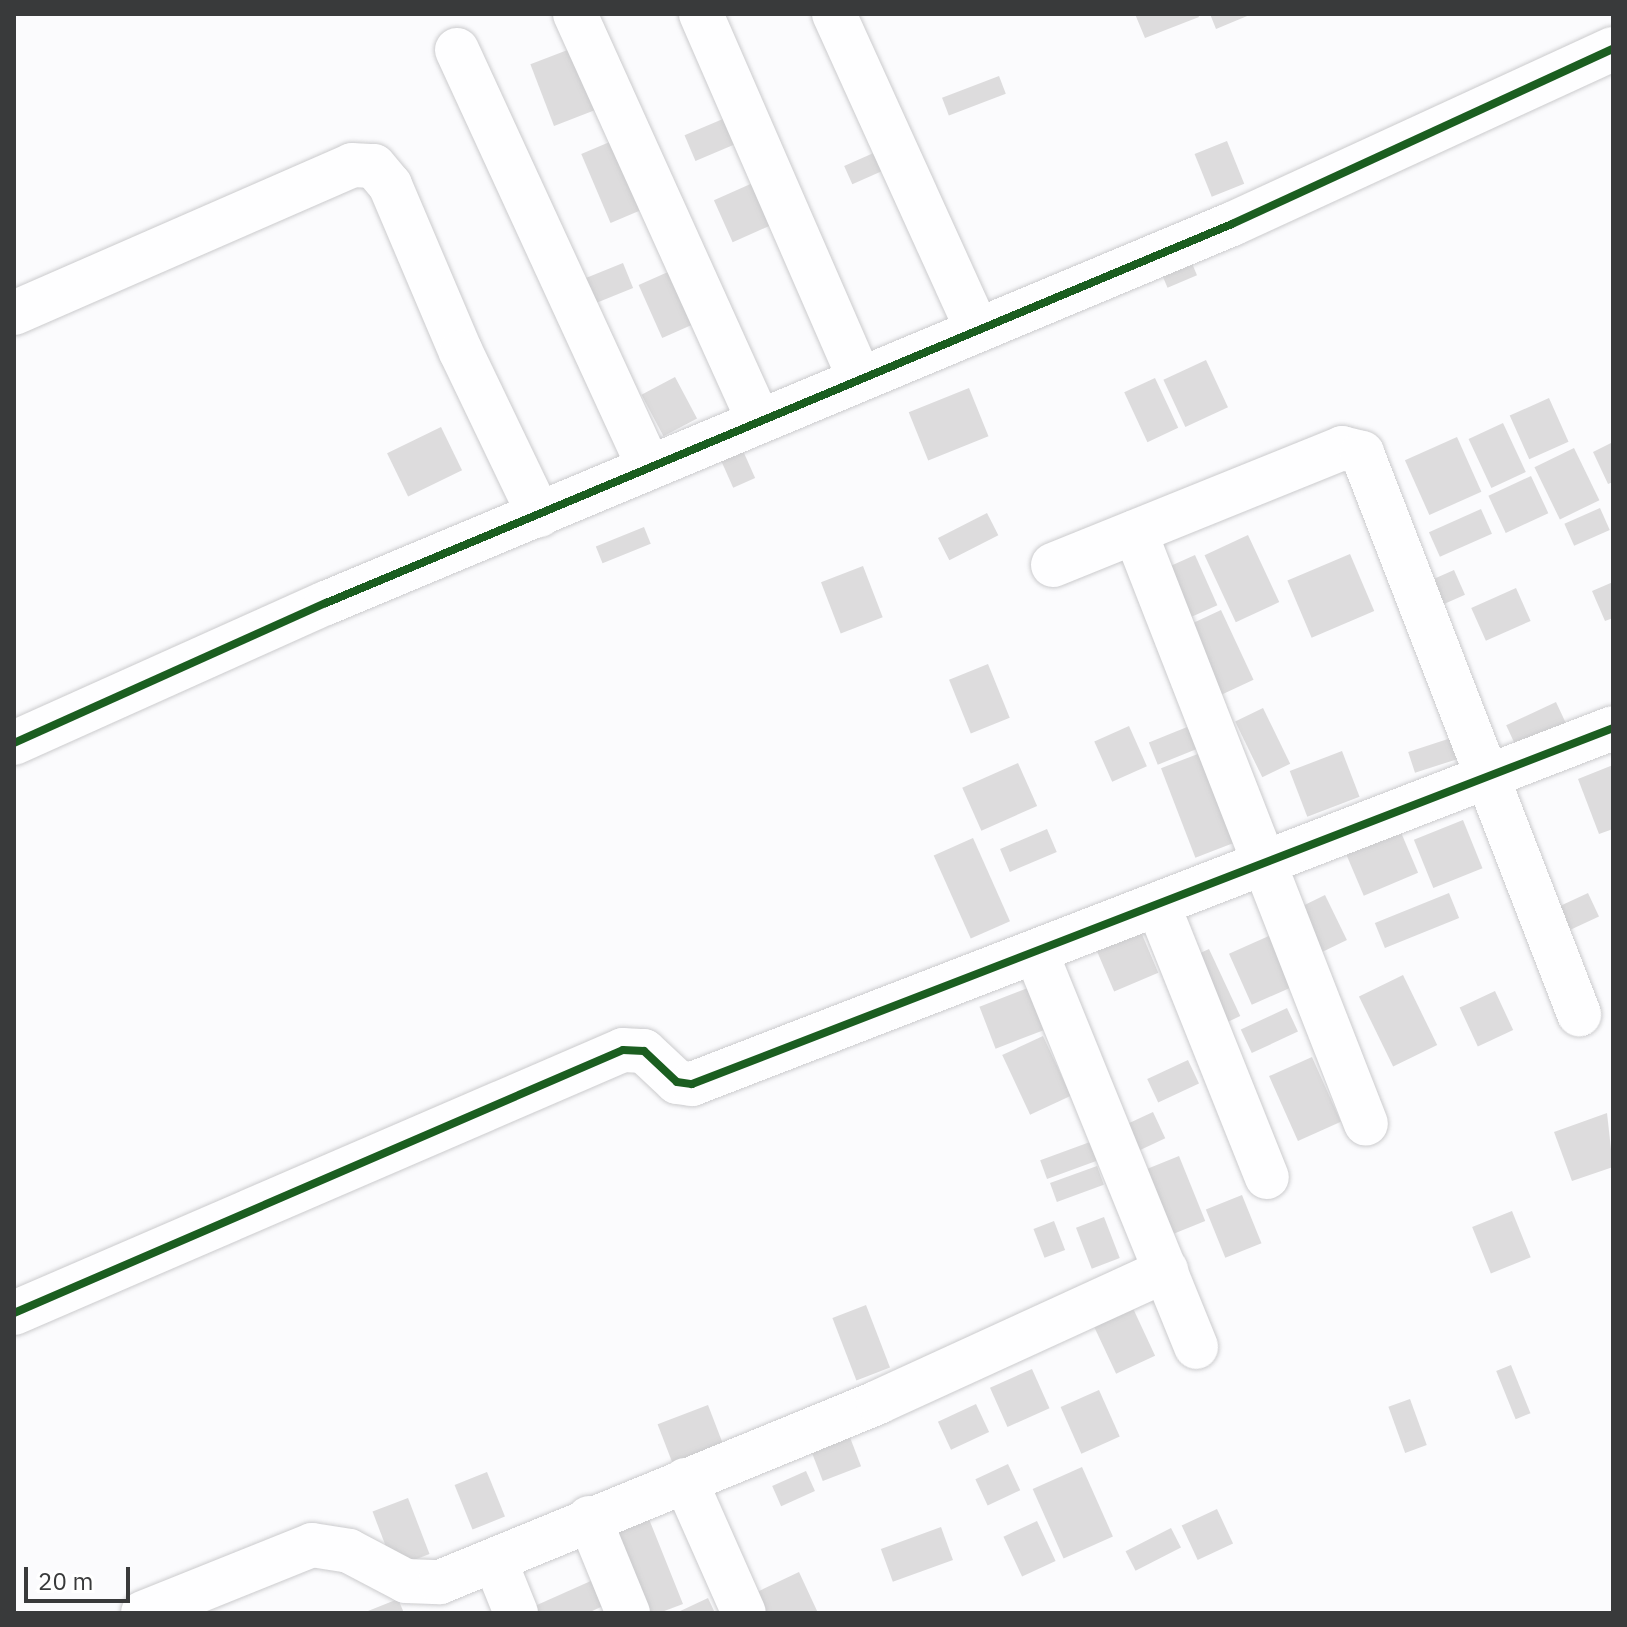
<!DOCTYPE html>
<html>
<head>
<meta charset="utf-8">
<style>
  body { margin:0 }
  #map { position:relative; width:1627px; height:1627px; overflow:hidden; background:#fbfbfd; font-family:"IBM Plex Sans",sans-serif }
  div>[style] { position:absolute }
  .building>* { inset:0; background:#dddcdd; transform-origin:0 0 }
  .roads { filter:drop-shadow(0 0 2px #cbcbcd) drop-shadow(0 0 2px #cbcbcd) }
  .minor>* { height:44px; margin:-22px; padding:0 22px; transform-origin:22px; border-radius:22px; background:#fefeff }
  .cycleway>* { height:8px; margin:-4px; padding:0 4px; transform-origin:4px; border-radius:4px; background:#1b5e20 }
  span { translate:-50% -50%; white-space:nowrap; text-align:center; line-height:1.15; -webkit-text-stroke:6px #fff; paint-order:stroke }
  .frame { position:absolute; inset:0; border:16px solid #393a3b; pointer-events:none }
  .scale { position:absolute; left:24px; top:1567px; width:106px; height:36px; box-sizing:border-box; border:4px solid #393a3b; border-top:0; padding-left:10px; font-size:24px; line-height:28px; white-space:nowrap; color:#393a3b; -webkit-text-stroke:6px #fff; paint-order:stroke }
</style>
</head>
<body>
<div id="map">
  <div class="building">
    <div style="clip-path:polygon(1135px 14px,1198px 14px,1199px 17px,1145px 38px)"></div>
    <div style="clip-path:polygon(1210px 14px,1252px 14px,1216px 29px)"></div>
    <div style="left:578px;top:46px;width:66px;height:51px;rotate:69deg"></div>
    <div style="left:999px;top:76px;width:19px;height:61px;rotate:69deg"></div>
    <div style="left:737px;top:113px;width:28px;height:57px;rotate:67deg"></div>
    <div style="left:619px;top:138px;width:75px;height:41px;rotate:67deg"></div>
    <div style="left:1227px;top:141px;width:46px;height:35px;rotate:68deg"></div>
    <div style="left:878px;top:151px;width:20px;height:37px;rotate:66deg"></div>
    <div style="left:766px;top:177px;width:46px;height:57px;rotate:66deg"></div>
    <div style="left:1188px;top:254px;width:23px;height:32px;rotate:67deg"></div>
    <div style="left:623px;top:263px;width:27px;height:56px;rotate:68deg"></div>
    <div style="left:677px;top:268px;width:58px;height:42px;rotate:66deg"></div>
    <div style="left:1206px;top:360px;width:52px;height:47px;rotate:65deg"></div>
    <div style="left:675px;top:377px;width:47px;height:38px;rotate:62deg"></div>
    <div style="left:1155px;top:378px;width:55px;height:34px;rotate:65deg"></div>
    <div style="left:969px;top:388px;width:52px;height:65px;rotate:68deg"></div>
    <div style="left:1549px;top:398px;width:48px;height:43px;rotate:66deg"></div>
    <div style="left:1503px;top:423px;width:54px;height:38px;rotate:65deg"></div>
    <div style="left:441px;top:427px;width:48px;height:60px;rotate:64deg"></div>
    <div style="left:736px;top:435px;width:47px;height:24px;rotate:66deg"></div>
    <div style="left:1457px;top:437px;width:60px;height:57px;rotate:66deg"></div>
    <div style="clip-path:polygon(1613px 442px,1613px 482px,1608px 484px,1593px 452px)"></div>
    <div style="left:1574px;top:448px;width:58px;height:44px;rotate:64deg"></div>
    <div style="left:1531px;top:476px;width:41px;height:47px;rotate:65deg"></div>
    <div style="left:1600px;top:508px;width:24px;height:39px;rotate:66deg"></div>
    <div style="left:1481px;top:509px;width:27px;height:57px;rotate:66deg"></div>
    <div style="left:987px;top:513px;width:25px;height:55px;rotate:63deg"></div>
    <div style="left:644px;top:527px;width:18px;height:52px;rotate:68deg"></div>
    <div style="left:1248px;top:535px;width:74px;height:48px;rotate:65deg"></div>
    <div style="left:1350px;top:554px;width:62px;height:68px;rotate:67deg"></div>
    <div style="left:1195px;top:555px;width:55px;height:41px;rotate:66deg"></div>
    <div style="left:863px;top:566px;width:55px;height:45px;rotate:69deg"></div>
    <div style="left:1454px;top:570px;width:27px;height:34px;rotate:66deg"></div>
    <div style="clip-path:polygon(1613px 582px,1613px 618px,1605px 621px,1592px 591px)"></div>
    <div style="left:1516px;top:588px;width:36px;height:49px;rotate:66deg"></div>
    <div style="left:1221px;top:610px;width:77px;height:45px;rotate:65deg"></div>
    <div style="left:988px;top:664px;width:58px;height:42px;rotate:68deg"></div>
    <div style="left:1556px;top:702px;width:29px;height:55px;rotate:65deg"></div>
    <div style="left:1263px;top:708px;width:62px;height:31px;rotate:64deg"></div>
    <div style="left:1197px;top:723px;width:24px;height:52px;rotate:68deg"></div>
    <div style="left:1129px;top:726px;width:44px;height:38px;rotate:66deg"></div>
    <div style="left:1451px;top:738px;width:22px;height:45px;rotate:72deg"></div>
    <div style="left:1342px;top:751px;width:49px;height:56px;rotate:69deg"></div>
    <div style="left:1203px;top:752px;width:96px;height:45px;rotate:69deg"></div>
    <div style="left:1018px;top:763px;width:47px;height:61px;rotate:66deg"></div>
    <div style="clip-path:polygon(1613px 765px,1613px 829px,1599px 834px,1578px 779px)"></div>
    <div style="left:1463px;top:820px;width:52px;height:53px;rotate:68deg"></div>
    <div style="left:1397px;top:823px;width:54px;height:59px;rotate:67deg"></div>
    <div style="left:1047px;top:829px;width:25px;height:51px;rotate:67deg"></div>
    <div style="left:973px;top:838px;width:91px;height:43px;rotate:66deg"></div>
    <div style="left:1449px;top:893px;width:27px;height:80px;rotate:68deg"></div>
    <div style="left:1588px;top:893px;width:26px;height:38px;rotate:65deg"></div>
    <div style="left:1325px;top:895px;width:50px;height:42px;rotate:64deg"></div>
    <div style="left:1138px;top:925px;width:52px;height:48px;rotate:67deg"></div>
    <div style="left:1271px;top:935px;width:56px;height:46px;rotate:66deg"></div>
    <div style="left:1209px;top:949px;width:74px;height:31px;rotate:65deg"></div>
    <div style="left:1403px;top:975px;width:78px;height:49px;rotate:64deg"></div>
    <div style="left:1028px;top:988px;width:45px;height:52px;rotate:69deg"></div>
    <div style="left:1495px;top:991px;width:43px;height:39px;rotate:65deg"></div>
    <div style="left:1287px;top:1008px;width:26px;height:51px;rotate:65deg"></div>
    <div style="left:1043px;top:1036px;width:66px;height:45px;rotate:65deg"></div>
    <div style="left:1312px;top:1057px;width:71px;height:47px;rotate:66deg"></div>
    <div style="left:1188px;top:1060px;width:26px;height:45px;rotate:65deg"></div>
    <div style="left:1153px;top:1112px;width:29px;height:47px;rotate:65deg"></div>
    <div style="clip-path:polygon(1607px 1113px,1613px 1167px,1572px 1181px,1554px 1132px)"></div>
    <div style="left:1090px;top:1142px;width:20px;height:53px;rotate:70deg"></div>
    <div style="left:1179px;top:1156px;width:70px;height:50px;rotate:68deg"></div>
    <div style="left:1097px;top:1166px;width:20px;height:50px;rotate:70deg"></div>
    <div style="left:1242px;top:1195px;width:52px;height:39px;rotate:68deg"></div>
    <div style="left:1512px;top:1211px;width:50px;height:43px;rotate:68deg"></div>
    <div style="left:1104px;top:1217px;width:44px;height:30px;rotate:69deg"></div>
    <div style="left:1054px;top:1221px;width:31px;height:22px;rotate:69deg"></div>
    <div style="left:1131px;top:1304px;width:57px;height:43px;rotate:65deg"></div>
    <div style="left:866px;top:1305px;width:67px;height:36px;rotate:69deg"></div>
    <div style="left:1511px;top:1365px;width:52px;height:16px;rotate:68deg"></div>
    <div style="left:1032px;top:1369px;width:43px;height:46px;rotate:66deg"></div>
    <div style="left:1099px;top:1390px;width:51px;height:42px;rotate:66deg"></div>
    <div style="left:1410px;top:1399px;width:49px;height:23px;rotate:70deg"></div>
    <div style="left:976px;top:1404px;width:31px;height:42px;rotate:65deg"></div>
    <div style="left:708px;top:1405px;width:45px;height:54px;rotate:69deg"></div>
    <div style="left:846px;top:1427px;width:42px;height:41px;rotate:69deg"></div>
    <div style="left:1008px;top:1464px;width:29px;height:36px;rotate:65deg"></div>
    <div style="left:1082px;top:1467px;width:76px;height:54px;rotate:66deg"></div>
    <div style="left:806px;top:1471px;width:22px;height:37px;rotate:66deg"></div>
    <div style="left:487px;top:1472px;width:48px;height:35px;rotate:68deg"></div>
    <div style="left:408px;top:1498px;width:60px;height:38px;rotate:69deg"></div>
    <div style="clip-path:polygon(645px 1509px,683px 1604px,659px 1613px,637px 1613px,603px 1526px)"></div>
    <div style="left:1217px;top:1509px;width:38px;height:39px;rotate:65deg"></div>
    <div style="left:1037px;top:1521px;width:44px;height:37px;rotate:65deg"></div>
    <div style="left:941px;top:1527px;width:35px;height:64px;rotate:70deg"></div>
    <div style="left:1171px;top:1528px;width:22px;height:51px;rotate:63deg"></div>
    <div style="clip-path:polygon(799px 1572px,818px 1613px,766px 1613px,757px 1592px)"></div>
    <div style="clip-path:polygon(593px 1580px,605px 1605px,588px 1613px,519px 1613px)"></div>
    <div style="clip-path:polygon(708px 1598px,715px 1613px,676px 1613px)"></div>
    <div style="clip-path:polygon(398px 1599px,404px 1613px,363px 1613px)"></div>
  </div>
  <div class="roads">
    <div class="minor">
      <div style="left:575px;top:14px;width:445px;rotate:65.7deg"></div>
      <div style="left:701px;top:14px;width:397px;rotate:66.5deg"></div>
      <div style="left:834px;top:14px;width:344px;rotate:65.6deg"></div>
      <div style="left:457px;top:50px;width:458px;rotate:65.3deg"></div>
      <div style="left:14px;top:313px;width:369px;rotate:-23.6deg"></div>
      <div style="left:352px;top:165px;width:22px;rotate:3deg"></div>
      <div style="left:374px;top:166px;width:25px;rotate:50deg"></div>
      <div style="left:390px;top:185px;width:181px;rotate:67deg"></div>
      <div style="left:461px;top:352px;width:181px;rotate:64.4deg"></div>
      <div style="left:1135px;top:532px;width:635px;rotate:68.68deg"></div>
      <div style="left:1053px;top:565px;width:312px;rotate:-22deg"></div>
      <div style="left:1342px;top:448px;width:21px;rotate:14deg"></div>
      <div style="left:1362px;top:453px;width:602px;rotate:68.85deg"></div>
      <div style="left:14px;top:743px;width:342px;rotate:-24.2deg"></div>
      <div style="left:326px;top:603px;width:982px;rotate:-22.7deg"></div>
      <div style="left:1232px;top:224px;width:419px;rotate:-24.7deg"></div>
      <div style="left:1158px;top:905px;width:293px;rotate:68.2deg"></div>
      <div style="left:1037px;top:955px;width:423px;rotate:67.9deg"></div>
      <div style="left:14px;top:1313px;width:663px;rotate:-23.36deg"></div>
      <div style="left:623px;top:1050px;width:21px;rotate:3deg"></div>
      <div style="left:644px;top:1051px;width:45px;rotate:43.2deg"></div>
      <div style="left:677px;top:1082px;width:15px;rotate:8deg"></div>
      <div style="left:692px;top:1084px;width:987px;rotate:-21.13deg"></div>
      <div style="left:685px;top:1480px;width:145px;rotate:66.1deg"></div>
      <div style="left:589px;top:1518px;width:103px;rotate:67.7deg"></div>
      <div style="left:495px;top:1561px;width:56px;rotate:68deg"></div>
      <div style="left:143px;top:1613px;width:182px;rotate:-21.9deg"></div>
      <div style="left:312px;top:1545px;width:37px;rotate:9deg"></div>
      <div style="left:349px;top:1551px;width:64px;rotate:27.8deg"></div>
      <div style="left:406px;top:1581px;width:34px;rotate:2deg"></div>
      <div style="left:440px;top:1582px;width:474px;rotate:-22.3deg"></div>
      <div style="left:878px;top:1402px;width:317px;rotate:-24.6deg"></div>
    </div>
  </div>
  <div class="cycleway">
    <div style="left:14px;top:743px;width:342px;rotate:-24.2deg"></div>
    <div style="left:326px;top:603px;width:982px;rotate:-22.7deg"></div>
    <div style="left:1232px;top:224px;width:419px;rotate:-24.7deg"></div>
    <div style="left:14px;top:1313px;width:663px;rotate:-23.36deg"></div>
    <div style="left:623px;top:1050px;width:21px;rotate:3deg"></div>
    <div style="left:644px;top:1051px;width:45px;rotate:43.2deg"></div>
    <div style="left:677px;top:1082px;width:15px;rotate:8deg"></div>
    <div style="left:692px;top:1084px;width:987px;rotate:-21.13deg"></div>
  </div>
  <div class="frame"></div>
  <div class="scale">20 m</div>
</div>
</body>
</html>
